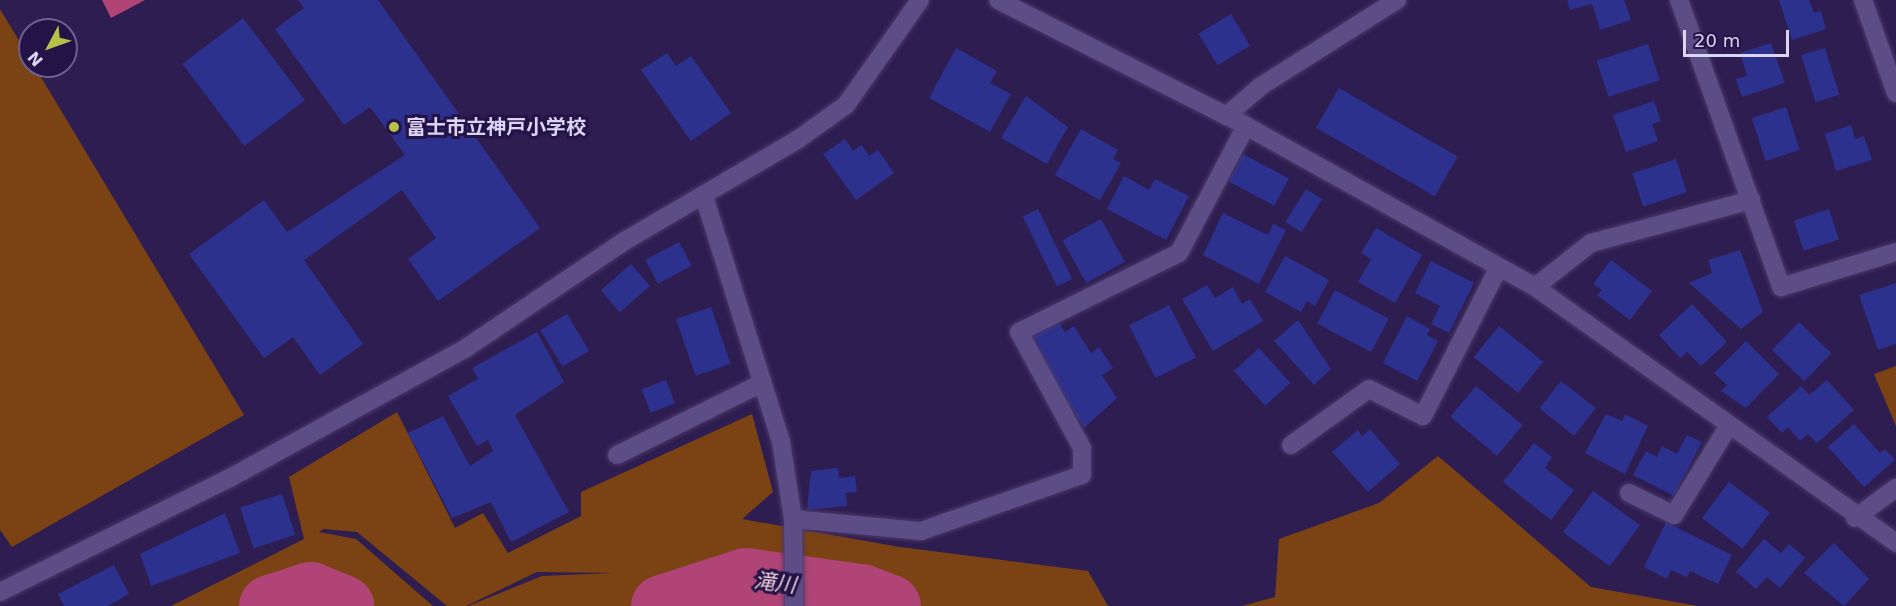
<!DOCTYPE html>
<html>
<head>
<meta charset="utf-8">
<style>
  body { margin:0 }
  #map { position:relative; width:1896px; height:606px; overflow:hidden; background:#2e1d51; font-family:"DejaVu Sans","Noto Sans JP",sans-serif }
  div>[style] { position:absolute }
  .green>* { inset:0; background:#7b4214 }
  .water>* { inset:0; background:#b04476 }
  .river>* { height:63px; margin:-31.5px; padding:0 31.5px; transform-origin:31.5px; border-radius:31.5px; background:#b04476 }
  .building>* { inset:0; background:#2d318e; transform-origin:0 0 }
  .roads { filter:drop-shadow(0 0 2px #4a3967) drop-shadow(0 0 2px #4a3967) }
  .minor>* { height:18px; margin:-9px; padding:0 9px; transform-origin:9px; border-radius:9px; background:#5c4d86 }
  .dots>* { width:16px; height:16px; translate:-50% -50%; box-sizing:border-box; border:3px solid #241346; border-radius:50% }
  span { translate:-50% -50%; white-space:nowrap; text-align:center; line-height:1.15; -webkit-text-stroke:6px #241346; paint-order:stroke }
  .poi-label { font-size:20px; color:#dbd4f5; font-weight:700 }
  .left { translate:0 -50%; text-align:left }
  .water-label { font-size:21px; color:#eed0da; font-style:italic }
  .north { position:absolute; left:18px; top:18px; width:60px; height:60px; box-sizing:border-box; background:#241346; border:2px solid #6d608c; border-radius:50%; rotate:229deg; font-size:16px; font-weight:700; line-height:24px; text-align:center; color:#dbd4f5 }
  .north::after { content:''; display:block; margin:auto; width:21px; height:27px; background:#b5c249; clip-path:polygon(50% 0,100% 100%,50% 72%,0 100%) }
  .scale { position:absolute; left:1683px; top:30px; width:106px; height:27px; box-sizing:border-box; border:3px solid #dbd4f5; border-top:0; padding-left:8px; font-size:18px; line-height:21px; white-space:nowrap; color:#dbd4f5; -webkit-text-stroke:4px #241346; paint-order:stroke }
</style>
</head>
<body>
<div id="map">
  <div class="green">
    <div style="clip-path:polygon(0 9px,244px 415px,12px 547px,0 530px)"></div>
    <div style="clip-path:polygon(1896px 366px,1896px 426px,1874px 374px)"></div>
    <div style="clip-path:polygon(397px 412px,455px 528px,483px 513px,508px 553px,581px 516px,581px 492px,752px 414px,773px 492px,742px 519px,900px 547px,1088px 571px,1108px 606px,819px 606px,777px 592px,747px 606px,468px 606px,542px 576px,613px 573px,537px 572px,466px 606px,447px 606px,357px 532px,323px 529px,319px 532px,356px 539px,433px 606px,171px 606px,304px 539px,289px 477px)"></div>
    <div style="clip-path:polygon(1438px 456px,1591px 587px,1698px 606px,1242px 606px,1275px 597px,1279px 539px,1379px 503px)"></div>
  </div>
  <div class="water">
    <div style="clip-path:polygon(102px 0,145px 0,111px 18px)"></div>
  </div>
  <div class="river">
    <div style="left:270px;top:606px;width:42px;rotate:-18deg"></div>
    <div style="left:310px;top:593px;width:35px;rotate:22deg"></div>
    <div style="left:662px;top:606px;width:87px;rotate:-18deg"></div>
    <div style="left:745px;top:579px;width:117px;rotate:7.9deg"></div>
    <div style="left:861px;top:595px;width:30px;rotate:21deg"></div>
  </div>
  <div class="building">
    <div style="clip-path:polygon(298px 0,378px 0,540px 228px,438px 301px,408px 259px,436px 238px,402px 190px,304px 260px,363px 344px,320px 375px,293px 337px,264px 358px,189px 254px,264px 200px,287px 232px,405px 155px,370px 107px,344px 125px,275px 29px,304px 8px)"></div>
    <div style="clip-path:polygon(1567px 0,1624px 0,1631px 20px,1600px 30px,1592px 4px,1570px 10px)"></div>
    <div style="clip-path:polygon(1779px 0,1809px 0,1814px 13px,1821px 11px,1826px 29px,1792px 40px)"></div>
    <div style="left:1231px;top:14px;width:37px;height:38px;rotate:59deg"></div>
    <div style="left:243px;top:18px;width:103px;height:76px;rotate:53deg"></div>
    <div style="clip-path:polygon(1771px 43px,1785px 83px,1742px 97px,1736px 79px,1747px 76px,1740px 53px)"></div>
    <div style="left:1648px;top:44px;width:38px;height:54px;rotate:72deg"></div>
    <div style="clip-path:polygon(956px 48px,997px 71px,990px 83px,1011px 94px,990px 132px,929px 98px)"></div>
    <div style="left:1825px;top:48px;width:49px;height:25px;rotate:73deg"></div>
    <div style="clip-path:polygon(667px 53px,676px 66px,691px 56px,731px 113px,691px 141px,641px 70px)"></div>
    <div style="left:1339px;top:88px;width:137px;height:46px;rotate:30deg"></div>
    <div style="clip-path:polygon(1026px 96px,1068px 127px,1047px 164px,1001px 138px)"></div>
    <div style="clip-path:polygon(1654px 101px,1661px 121px,1652px 124px,1658px 141px,1626px 152px,1613px 115px)"></div>
    <div style="left:1786px;top:107px;width:45px;height:36px;rotate:72deg"></div>
    <div style="clip-path:polygon(1851px 125px,1855px 139px,1864px 136px,1872px 160px,1836px 171px,1825px 134px)"></div>
    <div style="clip-path:polygon(1081px 129px,1118px 150px,1113px 159px,1121px 163px,1100px 200px,1055px 175px)"></div>
    <div style="clip-path:polygon(845px 139px,853px 151px,862px 145px,869px 156px,878px 150px,894px 173px,856px 200px,823px 154px)"></div>
    <div style="left:1243px;top:154px;width:52px;height:31px;rotate:28deg"></div>
    <div style="left:1676px;top:159px;width:35px;height:46px;rotate:72deg"></div>
    <div style="clip-path:polygon(1124px 176px,1149px 190px,1155px 179px,1189px 196px,1166px 240px,1107px 209px)"></div>
    <div style="left:1306px;top:189px;width:19px;height:39px;rotate:32deg"></div>
    <div style="left:1038px;top:209px;width:78px;height:17px;rotate:64deg"></div>
    <div style="left:1829px;top:209px;width:32px;height:37px;rotate:72deg"></div>
    <div style="clip-path:polygon(1223px 213px,1268px 235px,1273px 224px,1286px 230px,1259px 284px,1203px 255px)"></div>
    <div style="left:1101px;top:219px;width:49px;height:44px;rotate:61deg"></div>
    <div style="clip-path:polygon(1376px 228px,1422px 255px,1395px 303px,1358px 282px,1371px 259px,1361px 253px)"></div>
    <div style="left:679px;top:242px;width:27px;height:38px;rotate:62deg"></div>
    <div style="clip-path:polygon(1740px 250px,1763px 312px,1741px 329px,1689px 283px,1712px 273px,1708px 260px)"></div>
    <div style="clip-path:polygon(1285px 256px,1329px 280px,1315px 306px,1307px 301px,1301px 312px,1265px 292px)"></div>
    <div style="clip-path:polygon(1611px 260px,1652px 291px,1630px 320px,1597px 295px,1602px 290px,1593px 284px)"></div>
    <div style="clip-path:polygon(1431px 261px,1474px 283px,1449px 333px,1431px 324px,1440px 306px,1415px 293px)"></div>
    <div style="left:631px;top:264px;width:29px;height:40px;rotate:49deg"></div>
    <div style="clip-path:polygon(1896px 283px,1896px 344px,1878px 350px,1859px 295px)"></div>
    <div style="clip-path:polygon(1207px 285px,1215px 298px,1233px 287px,1242px 304px,1250px 299px,1263px 321px,1213px 351px,1182px 299px)"></div>
    <div style="left:1335px;top:290px;width:61px;height:38px;rotate:28deg"></div>
    <div style="clip-path:polygon(1692px 304px,1727px 342px,1701px 366px,1687px 352px,1680px 358px,1659px 335px)"></div>
    <div style="left:1169px;top:305px;width:59px;height:45px;rotate:63deg"></div>
    <div style="left:711px;top:307px;width:60px;height:37px;rotate:71deg"></div>
    <div style="left:567px;top:314px;width:43px;height:31px;rotate:59deg"></div>
    <div style="clip-path:polygon(1055px 316px,1065px 332px,1074px 326px,1091px 353px,1099px 347px,1113px 368px,1102px 375px,1117px 398px,1084px 428px,1024px 337px)"></div>
    <div style="clip-path:polygon(1407px 316px,1430px 329px,1427px 335px,1438px 341px,1417px 381px,1383px 363px)"></div>
    <div style="clip-path:polygon(1298px 320px,1331px 369px,1314px 385px,1274px 341px)"></div>
    <div style="left:1799px;top:322px;width:45px;height:39px;rotate:44deg"></div>
    <div style="left:1499px;top:326px;width:57px;height:40px;rotate:39deg"></div>
    <div style="clip-path:polygon(537px 332px,564px 382px,515px 415px,569px 512px,511px 542px,491px 502px,452px 518px,408px 433px,443px 416px,470px 466px,493px 451px,488px 440px,477px 446px,448px 396px,478px 379px,472px 368px)"></div>
    <div style="clip-path:polygon(1746px 341px,1779px 374px,1746px 408px,1721px 391px,1727px 385px,1714px 373px)"></div>
    <div style="left:1259px;top:348px;width:47px;height:34px;rotate:48deg"></div>
    <div style="left:666px;top:380px;width:25px;height:26px;rotate:69deg"></div>
    <div style="clip-path:polygon(1827px 380px,1854px 410px,1817px 443px,1808px 434px,1800px 441px,1788px 427px,1782px 433px,1767px 417px,1801px 386px,1809px 395px)"></div>
    <div style="left:1561px;top:381px;width:44px;height:35px;rotate:38deg"></div>
    <div style="left:1476px;top:386px;width:61px;height:40px;rotate:40deg"></div>
    <div style="clip-path:polygon(1606px 414px,1622px 421px,1625px 414px,1648px 426px,1625px 474px,1585px 453px)"></div>
    <div style="clip-path:polygon(1854px 424px,1880px 453px,1885px 449px,1895px 460px,1864px 487px,1828px 447px)"></div>
    <div style="clip-path:polygon(1370px 429px,1400px 464px,1368px 492px,1332px 452px,1358px 430px,1362px 436px)"></div>
    <div style="clip-path:polygon(1687px 435px,1702px 442px,1674px 496px,1633px 475px,1646px 451px,1657px 457px,1662px 446px,1677px 454px)"></div>
    <div style="clip-path:polygon(1534px 443px,1552px 457px,1545px 468px,1574px 490px,1551px 520px,1503px 482px)"></div>
    <div style="clip-path:polygon(838px 468px,839px 478px,855px 476px,857px 492px,846px 493px,847px 506px,807px 510px,811px 471px)"></div>
    <div style="left:1729px;top:482px;width:51px;height:45px;rotate:37deg"></div>
    <div style="left:1593px;top:491px;width:58px;height:51px;rotate:36deg"></div>
    <div style="left:282px;top:494px;width:43px;height:44px;rotate:72deg"></div>
    <div style="clip-path:polygon(225px 513px,240px 553px,151px 586px,140px 554px)"></div>
    <div style="clip-path:polygon(1666px 522px,1732px 555px,1718px 584px,1690px 571px,1687px 577px,1671px 570px,1667px 579px,1644px 567px)"></div>
    <div style="clip-path:polygon(1764px 539px,1781px 553px,1789px 544px,1805px 558px,1780px 588px,1767px 577px,1756px 589px,1736px 572px)"></div>
    <div style="clip-path:polygon(1834px 543px,1869px 579px,1844px 606px,1804px 573px)"></div>
    <div style="clip-path:polygon(114px 565px,129px 594px,108px 606px,64px 606px,58px 594px)"></div>
  </div>
  <div class="roads">
    <div class="minor">
      <div style="left:998px;top:0;width:278px;rotate:26.9deg"></div>
      <div style="left:1246px;top:126px;width:331px;rotate:29.1deg"></div>
      <div style="left:1535px;top:287px;width:443px;rotate:35.3deg"></div>
      <div style="left:1679px;top:0;width:305px;rotate:70.4deg"></div>
      <div style="left:1781px;top:287px;width:120px;rotate:-16.9deg"></div>
      <div style="left:1863px;top:0;width:99px;rotate:70.5deg"></div>
      <div style="left:1226px;top:116px;width:46px;rotate:-40.6deg"></div>
      <div style="left:1261px;top:86px;width:161px;rotate:-32.3deg"></div>
      <div style="left:704px;top:196px;width:258px;rotate:72.6deg"></div>
      <div style="left:781px;top:442px;width:78px;rotate:81.1deg"></div>
      <div style="left:793px;top:519px;width:87px;rotate:89.3deg"></div>
      <div style="left:1535px;top:287px;width:71px;rotate:-38.2deg"></div>
      <div style="left:1591px;top:243px;width:166px;rotate:-15deg"></div>
      <div style="left:1291px;top:445px;width:96px;rotate:-35.7deg"></div>
      <div style="left:1369px;top:389px;width:60px;rotate:26.6deg"></div>
      <div style="left:1423px;top:416px;width:167px;rotate:-63deg"></div>
      <div style="left:617px;top:455px;width:162px;rotate:-26.4deg"></div>
      <div style="left:1629px;top:493px;width:50px;rotate:26.1deg"></div>
      <div style="left:1674px;top:515px;width:103px;rotate:-58.5deg"></div>
      <div style="left:1855px;top:518px;width:51px;rotate:-36.2deg"></div>
      <div style="left:793px;top:519px;width:129px;rotate:5.4deg"></div>
      <div style="left:921px;top:531px;width:170px;rotate:-19.2deg"></div>
      <div style="left:1082px;top:475px;width:27px;rotate:-90deg"></div>
      <div style="left:1082px;top:448px;width:132px;rotate:-118.5deg"></div>
      <div style="left:1019px;top:332px;width:178px;rotate:-26.3deg"></div>
      <div style="left:1179px;top:253px;width:144px;rotate:-62.2deg"></div>
      <div style="left:0;top:592px;width:254px;rotate:-26.4deg"></div>
      <div style="left:228px;top:479px;width:272px;rotate:-28.8deg"></div>
      <div style="left:466px;top:348px;width:189px;rotate:-34deg"></div>
      <div style="left:623px;top:242px;width:202px;rotate:-30.4deg"></div>
      <div style="left:797px;top:140px;width:60px;rotate:-35.5deg"></div>
      <div style="left:846px;top:105px;width:128px;rotate:-54.8deg"></div>
    </div>
  </div>
  <div class="dots">
    <div style="left:394px;top:127px;background:#b5c249"></div>
  </div>
  <div class="poi-label">
    <span class="left" style="left:406px;top:127px">富士市立神戸小学校</span>
  </div>
  <div class="water-label">
    <span style="left:775px;top:583px;rotate:7deg">滝川</span>
  </div>
  <div class="north">N</div>
  <div class="scale">20 m</div>
</div>
</body>
</html>
